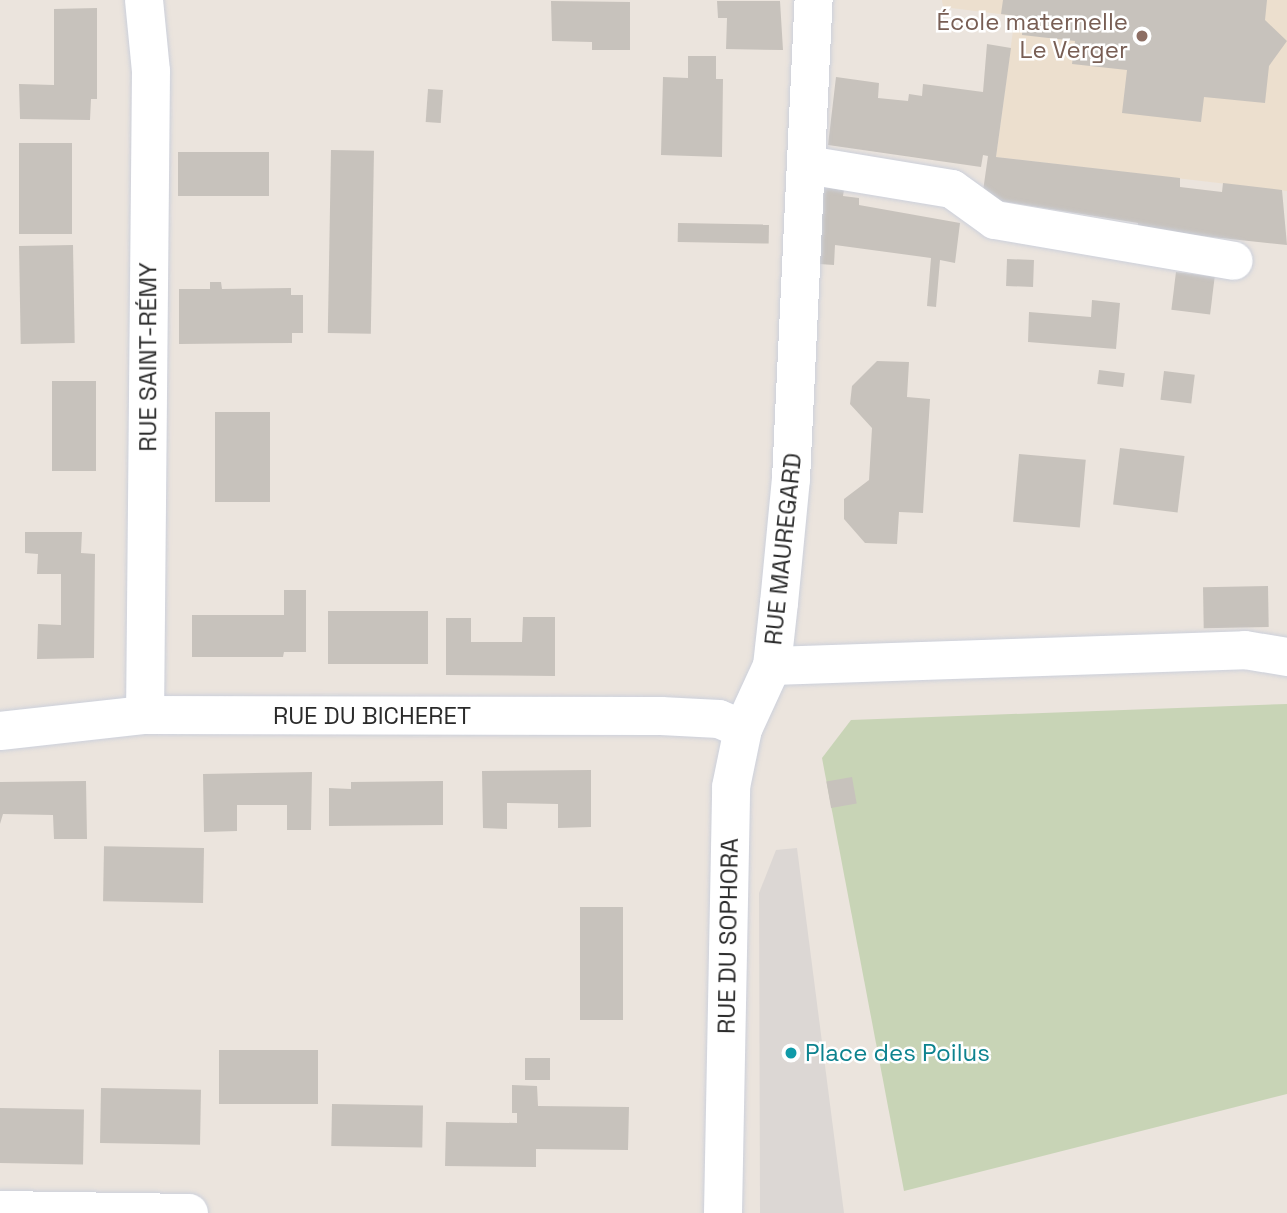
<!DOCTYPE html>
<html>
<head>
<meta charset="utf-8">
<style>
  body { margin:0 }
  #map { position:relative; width:1287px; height:1213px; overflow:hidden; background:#ebe4dd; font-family:"Space Grotesk",sans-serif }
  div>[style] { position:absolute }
  .education>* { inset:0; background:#ecdfce }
  .cemetery>* { inset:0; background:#c8d4b6 }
  .plaza>* { inset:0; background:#dcd7d4 }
  .building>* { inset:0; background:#c7c2bc; transform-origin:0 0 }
  .roads { filter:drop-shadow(0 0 2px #ccd0db) drop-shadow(0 0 2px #ccd0db) }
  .minor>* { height:38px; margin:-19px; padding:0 19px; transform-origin:19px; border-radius:19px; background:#fff }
  .dots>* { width:19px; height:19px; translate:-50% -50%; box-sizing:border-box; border:4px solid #fff; border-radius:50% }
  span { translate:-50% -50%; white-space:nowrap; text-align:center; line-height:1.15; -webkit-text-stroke:5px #fff; paint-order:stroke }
  .education-label { font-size:24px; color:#785e54 }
  .right { translate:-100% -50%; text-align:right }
  .street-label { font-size:24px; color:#2a2a2a }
  .culture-label { font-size:24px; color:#0d838f }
  .left { translate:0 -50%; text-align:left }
</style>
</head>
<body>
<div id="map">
  <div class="education">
    <div style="clip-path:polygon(942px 0,1287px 0,1287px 191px,996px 157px,1015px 16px,943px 7px)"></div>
  </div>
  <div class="cemetery">
    <div style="clip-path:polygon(1287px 704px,1287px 1094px,904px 1191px,822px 758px,851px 720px)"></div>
  </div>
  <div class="plaza">
    <div style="clip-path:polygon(797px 848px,844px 1213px,760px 1213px,759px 893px,776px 850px)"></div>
  </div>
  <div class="building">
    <div style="clip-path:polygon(1003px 0,1267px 0,1265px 20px,1287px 41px,1269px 66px,1265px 103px,1204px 97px,1201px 122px,1122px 113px,1127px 70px,1072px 64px,1075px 41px,1022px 35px,1023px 17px,1001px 14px)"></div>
    <div style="clip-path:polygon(551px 1px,630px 2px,630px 50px,592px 50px,592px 42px,552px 41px)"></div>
    <div style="clip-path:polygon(717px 1px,780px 1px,783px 50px,726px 49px,727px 18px,718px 18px)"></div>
    <div style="clip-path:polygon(97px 8px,97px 99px,91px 99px,90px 120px,20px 119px,19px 84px,54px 85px,54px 9px)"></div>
    <div style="clip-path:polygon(987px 44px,1011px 48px,996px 157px,1180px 178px,1180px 187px,1222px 192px,1223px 183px,1282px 190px,1287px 245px,1138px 229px,1138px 223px,982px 198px,988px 156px,983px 155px,981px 167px,828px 145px,836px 77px,879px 83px,878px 98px,908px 101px,909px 94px,922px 96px,923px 84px,983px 92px)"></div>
    <div style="clip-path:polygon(688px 56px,716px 56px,716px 79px,723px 79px,722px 157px,661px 155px,663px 77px,688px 78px)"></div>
    <div style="left:428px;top:89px;width:15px;height:33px;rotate:4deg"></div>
    <div style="left:72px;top:143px;width:91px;height:53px;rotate:90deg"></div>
    <div style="left:331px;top:150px;width:43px;height:183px;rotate:1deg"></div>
    <div style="left:269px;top:152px;width:44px;height:91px;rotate:90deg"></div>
    <div style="clip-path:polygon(824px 187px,844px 190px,843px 196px,859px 198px,859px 205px,960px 223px,955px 263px,940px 260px,936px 307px,927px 306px,931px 258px,835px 245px,834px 265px,819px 264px)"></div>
    <div style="left:678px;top:223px;width:91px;height:19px;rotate:1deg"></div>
    <div style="left:73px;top:245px;width:98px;height:54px;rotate:89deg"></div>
    <div style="left:1007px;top:259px;width:27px;height:27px;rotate:2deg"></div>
    <div style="left:1176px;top:272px;width:39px;height:38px;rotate:7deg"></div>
    <div style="clip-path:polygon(210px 282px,221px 282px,222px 289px,291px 288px,291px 295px,303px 295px,303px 333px,292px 333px,292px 343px,179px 344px,179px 289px,210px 289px)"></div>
    <div style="clip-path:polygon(1092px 300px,1120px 303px,1116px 349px,1028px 342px,1029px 312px,1091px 317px)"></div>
    <div style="clip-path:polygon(877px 361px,909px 362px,907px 397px,930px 399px,923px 513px,899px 512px,897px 544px,865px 543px,844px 519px,844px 499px,869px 480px,872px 428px,850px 404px,852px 386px)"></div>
    <div style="left:1099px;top:370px;width:26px;height:14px;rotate:7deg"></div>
    <div style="left:1164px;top:371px;width:31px;height:29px;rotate:7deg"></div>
    <div style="left:52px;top:381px;width:44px;height:90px"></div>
    <div style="left:215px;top:412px;width:55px;height:90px"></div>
    <div style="left:1120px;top:448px;width:65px;height:57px;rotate:7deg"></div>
    <div style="left:1019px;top:454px;width:67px;height:68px;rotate:5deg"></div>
    <div style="clip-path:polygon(25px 532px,82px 532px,81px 553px,95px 554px,94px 658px,37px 659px,38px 624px,61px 625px,61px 574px,37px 574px,38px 554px,25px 553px)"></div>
    <div style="left:1268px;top:586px;width:41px;height:65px;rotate:89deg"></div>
    <div style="clip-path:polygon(284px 590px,306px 590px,306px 652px,284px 652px,283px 657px,192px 657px,192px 615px,284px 615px)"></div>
    <div style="left:328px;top:611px;width:100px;height:53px"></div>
    <div style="clip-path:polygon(523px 617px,555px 617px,555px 676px,446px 675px,446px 618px,471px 618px,471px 642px,522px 642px)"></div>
    <div style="clip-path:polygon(591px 770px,591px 827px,558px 828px,558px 804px,507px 803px,507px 829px,483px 828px,482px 771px)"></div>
    <div style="clip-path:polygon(312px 772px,311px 830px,287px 830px,287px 805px,237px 805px,237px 831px,204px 832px,203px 774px)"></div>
    <div style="left:852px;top:777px;width:27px;height:26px;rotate:80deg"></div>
    <div style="clip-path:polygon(86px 781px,87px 839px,54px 839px,53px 815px,3px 814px,0 824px,0 782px)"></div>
    <div style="clip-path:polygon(443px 781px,443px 825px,329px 826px,329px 788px,351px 789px,351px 782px)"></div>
    <div style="left:204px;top:848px;width:55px;height:100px;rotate:91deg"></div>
    <div style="left:580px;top:907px;width:43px;height:113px"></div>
    <div style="left:219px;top:1050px;width:99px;height:54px"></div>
    <div style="left:525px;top:1058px;width:25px;height:22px"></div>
    <div style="clip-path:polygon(512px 1085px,537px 1086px,538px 1106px,629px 1107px,628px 1150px,536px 1149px,536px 1167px,445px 1166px,446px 1122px,517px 1123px,517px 1113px,512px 1113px)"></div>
    <div style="left:101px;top:1088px;width:100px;height:55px;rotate:1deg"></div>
    <div style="left:332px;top:1104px;width:91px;height:42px;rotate:1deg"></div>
    <div style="left:0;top:1108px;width:84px;height:55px;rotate:1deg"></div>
  </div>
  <div class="roads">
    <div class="minor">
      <div style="left:144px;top:0;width:71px;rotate:84.4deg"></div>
      <div style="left:151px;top:71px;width:644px;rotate:90.53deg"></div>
      <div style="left:807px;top:165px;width:147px;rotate:9.4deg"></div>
      <div style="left:952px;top:189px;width:53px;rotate:35.8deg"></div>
      <div style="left:995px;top:220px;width:242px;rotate:9.7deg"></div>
      <div style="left:772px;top:666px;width:473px;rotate:-1.9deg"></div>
      <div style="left:1245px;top:650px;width:43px;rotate:9.5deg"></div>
      <div style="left:0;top:731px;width:146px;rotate:-6.3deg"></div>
      <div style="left:145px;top:715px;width:516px;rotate:0.11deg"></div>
      <div style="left:661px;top:716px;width:58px;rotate:3deg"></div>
      <div style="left:719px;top:719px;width:26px;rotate:23deg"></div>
      <div style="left:0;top:1210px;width:189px;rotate:0.9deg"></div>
      <div style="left:723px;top:1213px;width:426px;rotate:-88.9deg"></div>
      <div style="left:731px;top:787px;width:59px;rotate:-78.3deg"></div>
      <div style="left:743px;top:729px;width:69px;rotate:-65.3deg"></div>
      <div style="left:772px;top:666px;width:63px;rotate:-83.7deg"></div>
      <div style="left:779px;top:603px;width:125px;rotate:-84.5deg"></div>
      <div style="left:791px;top:479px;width:480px;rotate:-87.3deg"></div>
    </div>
  </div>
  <div class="dots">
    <div style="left:1142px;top:36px;background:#8d6e63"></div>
    <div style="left:791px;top:1053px;background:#0f9aa8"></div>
  </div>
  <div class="education-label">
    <span class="right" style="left:1128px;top:36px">École maternelle<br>Le Verger</span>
  </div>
  <div class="street-label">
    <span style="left:148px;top:357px;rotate:-90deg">RUE SAINT-RÉMY</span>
    <span style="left:783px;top:549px;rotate:-84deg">RUE MAUREGARD</span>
    <span style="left:372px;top:716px">RUE DU BICHERET</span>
    <span style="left:728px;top:936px;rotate:-89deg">RUE DU SOPHORA</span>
  </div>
  <div class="culture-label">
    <span class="left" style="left:805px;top:1053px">Place des Poilus</span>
  </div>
</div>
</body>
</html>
